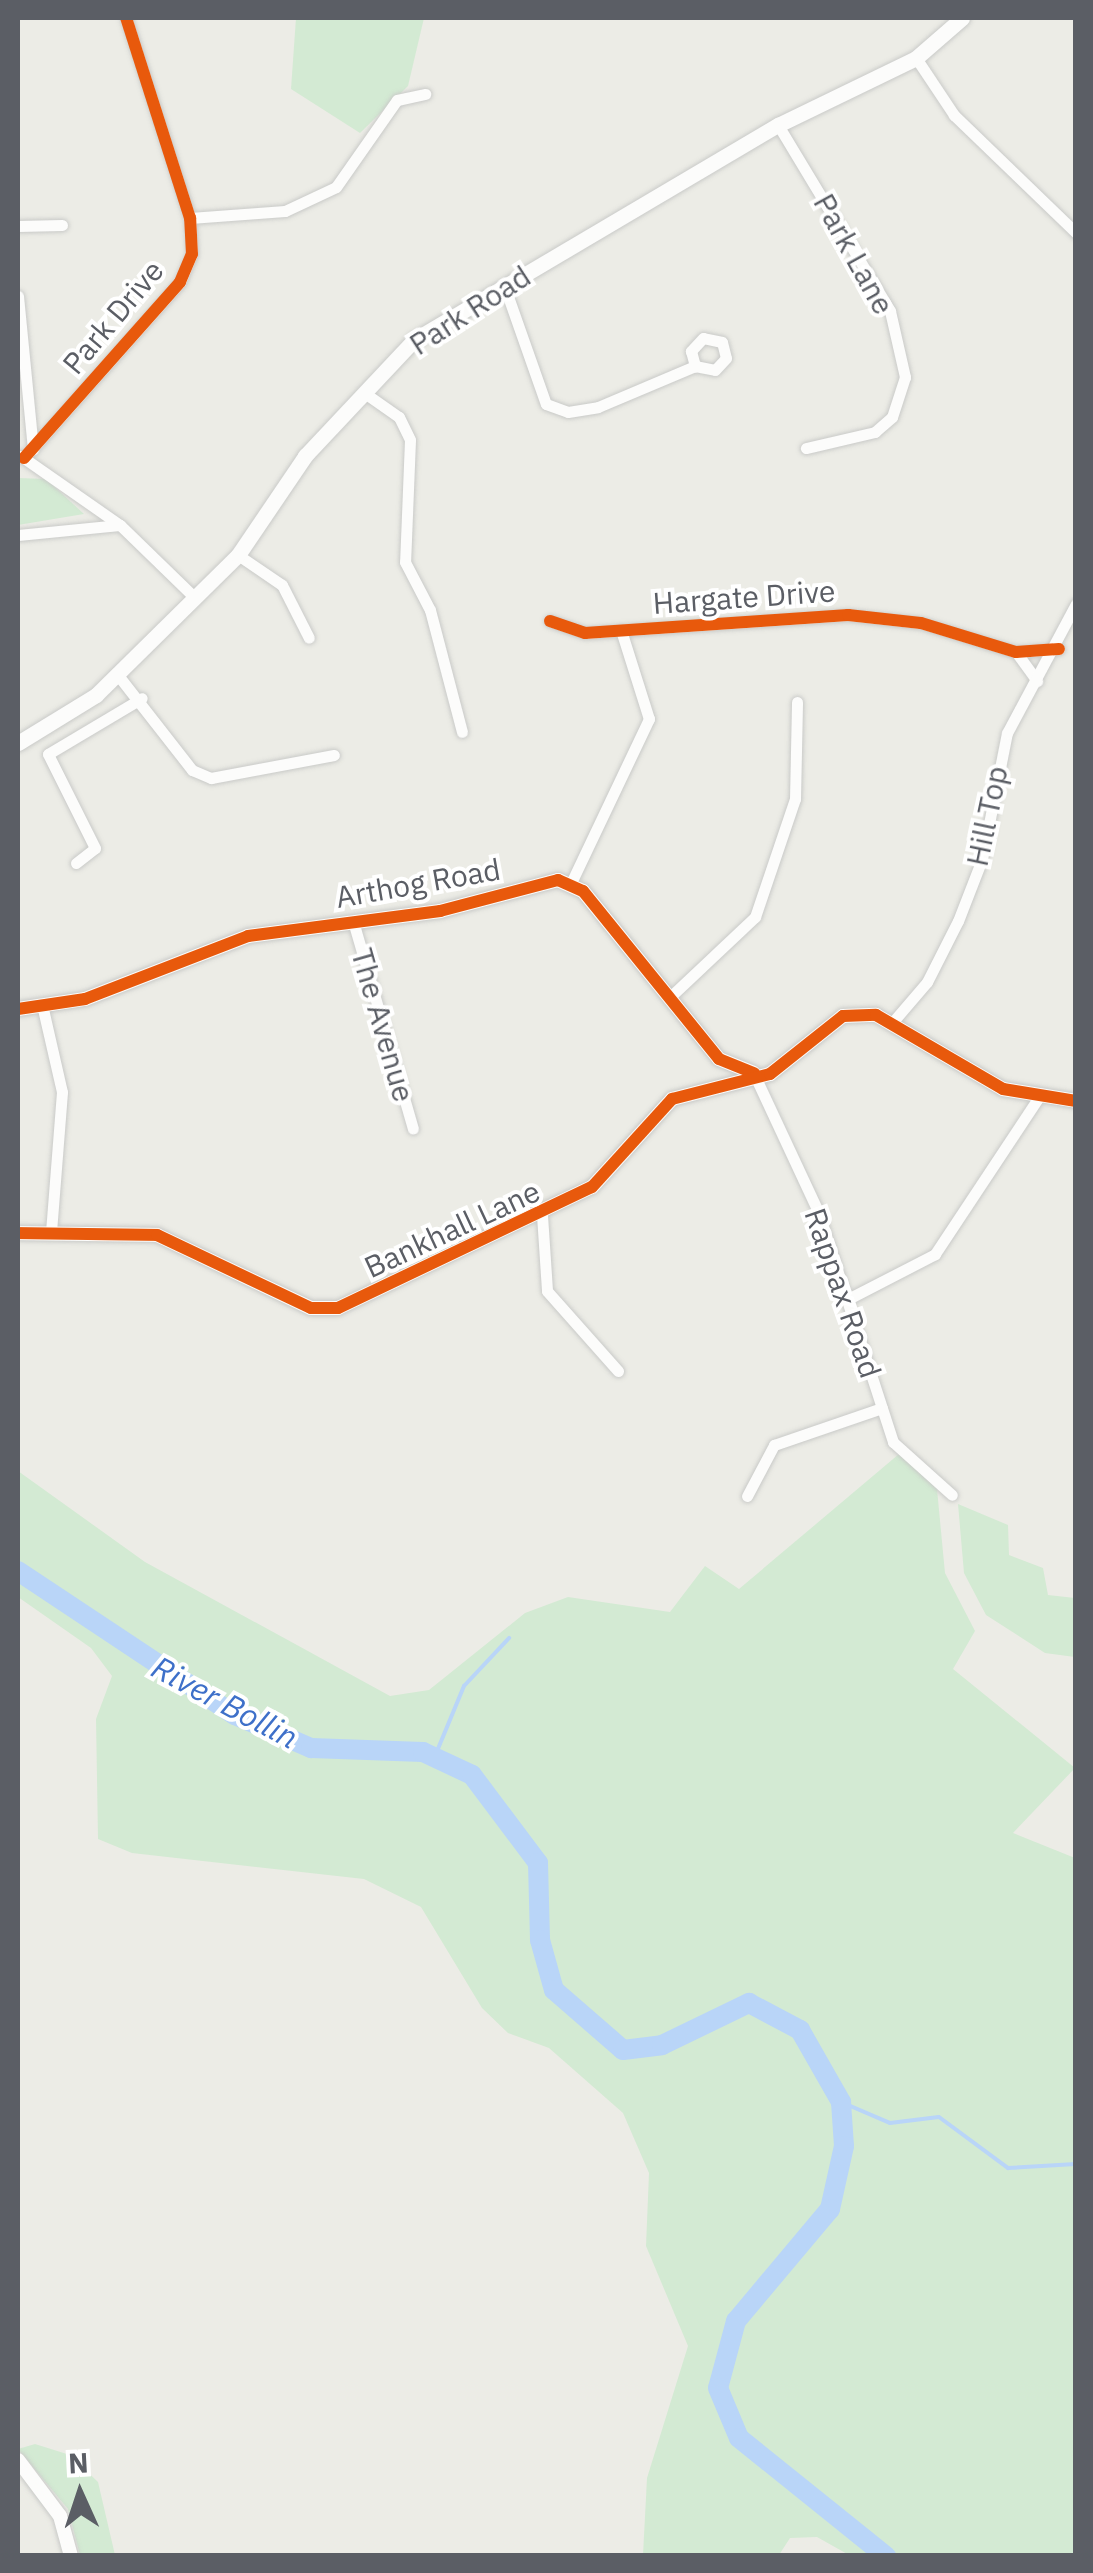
<!DOCTYPE html>
<html>
<head>
<meta charset="utf-8">
<style>
  body { margin:0 }
  #map { position:relative; width:1093px; height:2573px; overflow:hidden; background:#ecece6; font-family:"IBM Plex Sans",sans-serif }
  div>[style] { position:absolute }
  .green>* { inset:0; background:#d3ead3 }
  .stream>* { height:4px; margin:-2px; padding:0 2px; transform-origin:2px; border-radius:2px; background:#b9d5f8 }
  .river>* { height:20px; margin:-10px; padding:0 10px; transform-origin:10px; border-radius:10px; background:#b9d5f8 }
  .roads { filter:drop-shadow(0 0 2px #c9cac8) drop-shadow(0 0 2px #c9cac8) }
  .minor>* { height:11px; margin:-5.5px; padding:0 5.5px; transform-origin:5.5px; border-radius:5.5px; background:#fcfcfb }
  .tertiary>* { height:14px; margin:-7px; padding:0 7px; transform-origin:7px; border-radius:7px; background:#fcfcfb }
  .secondary>* { height:15px; margin:-7.5px; padding:0 7.5px; transform-origin:7.5px; border-radius:7.5px; background:#fcfcfb }
  .cycleway>* { height:12px; margin:-6px; padding:0 6px; transform-origin:6px; border-radius:6px; background:#e8590c }
  span { translate:-50% -50%; white-space:nowrap; text-align:center; line-height:1.15; -webkit-text-stroke:8px #fff; paint-order:stroke }
  .street-label { font-size:30px; color:#5b5e65 }
  .water-label { font-size:32px; color:#3e70c9; font-style:italic }
  .frame { position:absolute; inset:0; border:20px solid #5b5e65; pointer-events:none }
  .north { position:absolute; left:30px; top:2443px; width:100px; height:100px; -webkit-text-stroke:8px #fff; paint-order:stroke; rotate:357deg; font-size:28px; font-weight:700; line-height:40px; text-align:center; color:#5b5e65 }
  .north::after { content:''; display:block; margin:auto; width:35px; height:45px; background:#5b5e65; clip-path:polygon(50% 0,100% 100%,50% 72%,0 100%) }
</style>
</head>
<body>
<div id="map">
  <div class="green">
    <div style="clip-path:polygon(296px 18px,424px 18px,408px 86px,360px 133px,291px 89px)"></div>
    <div style="clip-path:polygon(18px 478px,46px 479px,84px 514px,18px 525px)"></div>
    <div style="clip-path:polygon(899px 1454px,937px 1489px,945px 1573px,975px 1631px,953px 1669px,1075px 1768px,1013px 1833px,1075px 1858px,1075px 2555px,849px 2555px,817px 2537px,790px 2538px,779px 2555px,643px 2555px,647px 2478px,688px 2346px,646px 2246px,649px 2173px,623px 2113px,549px 2048px,508px 2033px,482px 2008px,421px 1907px,364px 1879px,132px 1853px,98px 1839px,96px 1719px,112px 1676px,91px 1648px,18px 1597px,18px 1471px,145px 1562px,390px 1696px,429px 1690px,525px 1613px,568px 1597px,670px 1612px,705px 1566px,739px 1589px)"></div>
    <div style="clip-path:polygon(958px 1504px,1008px 1525px,1009px 1555px,1043px 1568px,1048px 1595px,1075px 1598px,1075px 1657px,1045px 1653px,986px 1615px,964px 1573px)"></div>
    <div style="clip-path:polygon(35px 2444px,70px 2455px,98px 2482px,115px 2555px,80px 2555px,68px 2509px,18px 2449px)"></div>
  </div>
  <div class="stream">
    <div style="left:435px;top:1756px;width:76px;rotate:-67.5deg"></div>
    <div style="left:464px;top:1686px;width:66px;rotate:-46.8deg"></div>
    <div style="left:841px;top:2102px;width:53px;rotate:23.2deg"></div>
    <div style="left:890px;top:2123px;width:49px;rotate:-7deg"></div>
    <div style="left:939px;top:2117px;width:86px;rotate:36.5deg"></div>
    <div style="left:1008px;top:2168px;width:68px;rotate:-3.4deg"></div>
  </div>
  <div class="river">
    <div style="left:18px;top:1571px;width:260px;rotate:33.6deg"></div>
    <div style="left:235px;top:1715px;width:83px;rotate:23.5deg"></div>
    <div style="left:311px;top:1748px;width:112px;rotate:2deg"></div>
    <div style="left:423px;top:1752px;width:54px;rotate:25.1deg"></div>
    <div style="left:472px;top:1775px;width:110px;rotate:53.1deg"></div>
    <div style="left:538px;top:1863px;width:77px;rotate:88.5deg"></div>
    <div style="left:540px;top:1940px;width:52px;rotate:74.4deg"></div>
    <div style="left:554px;top:1990px;width:91px;rotate:41deg"></div>
    <div style="left:623px;top:2050px;width:39px;rotate:-7deg"></div>
    <div style="left:662px;top:2045px;width:97px;rotate:-25.8deg"></div>
    <div style="left:749px;top:2003px;width:58px;rotate:27.9deg"></div>
    <div style="left:800px;top:2030px;width:83px;rotate:60.3deg"></div>
    <div style="left:841px;top:2102px;width:44px;rotate:86.1deg"></div>
    <div style="left:844px;top:2146px;width:65px;rotate:102.5deg"></div>
    <div style="left:830px;top:2209px;width:146px;rotate:130deg"></div>
    <div style="left:736px;top:2321px;width:69px;rotate:105deg"></div>
    <div style="left:718px;top:2388px;width:54px;rotate:67.2deg"></div>
    <div style="left:739px;top:2438px;width:189px;rotate:38.8deg"></div>
  </div>
  <div class="roads">
    <div class="minor">
      <div style="left:916px;top:58px;width:69px;rotate:56.3deg"></div>
      <div style="left:954px;top:115px;width:170px;rotate:44deg"></div>
      <div style="left:778px;top:125px;width:217px;rotate:58.9deg"></div>
      <div style="left:890px;top:311px;width:68px;rotate:77.2deg"></div>
      <div style="left:905px;top:377px;width:42px;rotate:108deg"></div>
      <div style="left:892px;top:417px;width:23px;rotate:139deg"></div>
      <div style="left:875px;top:432px;width:71px;rotate:166.9deg"></div>
      <div style="left:190px;top:218px;width:95px;rotate:-4.2deg"></div>
      <div style="left:285px;top:211px;width:56px;rotate:-25.2deg"></div>
      <div style="left:336px;top:187px;width:106px;rotate:-55deg"></div>
      <div style="left:397px;top:100px;width:29px;rotate:-12deg"></div>
      <div style="left:18px;top:226px;width:44px;rotate:-1.3deg"></div>
      <div style="left:504px;top:285px;width:126px;rotate:70.6deg"></div>
      <div style="left:546px;top:404px;width:23px;rotate:20deg"></div>
      <div style="left:568px;top:412px;width:30px;rotate:-9deg"></div>
      <div style="left:598px;top:407px;width:105px;rotate:-22.9deg"></div>
      <div style="left:695px;top:366px;width:20px;rotate:11deg"></div>
      <div style="left:715px;top:370px;width:16px;rotate:-47deg"></div>
      <div style="left:726px;top:358px;width:16px;rotate:-104deg"></div>
      <div style="left:722px;top:342px;width:19px;rotate:-168deg"></div>
      <div style="left:703px;top:338px;width:18px;rotate:133deg"></div>
      <div style="left:691px;top:351px;width:16px;rotate:75deg"></div>
      <div style="left:18px;top:296px;width:154px;rotate:84.4deg"></div>
      <div style="left:366px;top:394px;width:40px;rotate:34.9deg"></div>
      <div style="left:399px;top:417px;width:25px;rotate:64deg"></div>
      <div style="left:410px;top:440px;width:122px;rotate:92.3deg"></div>
      <div style="left:405px;top:562px;width:54px;rotate:62.5deg"></div>
      <div style="left:430px;top:610px;width:126px;rotate:75.3deg"></div>
      <div style="left:21px;top:456px;width:121px;rotate:34.9deg"></div>
      <div style="left:120px;top:525px;width:103px;rotate:44.2deg"></div>
      <div style="left:24px;top:458px;width:235px;rotate:-48.4deg"></div>
      <div style="left:180px;top:282px;width:30px;rotate:-67deg"></div>
      <div style="left:192px;top:254px;width:36px;rotate:-93deg"></div>
      <div style="left:190px;top:218px;width:210px;rotate:-107.7deg"></div>
      <div style="left:18px;top:535px;width:102px;rotate:-5.6deg"></div>
      <div style="left:238px;top:555px;width:53px;rotate:34.3deg"></div>
      <div style="left:282px;top:585px;width:59px;rotate:63deg"></div>
      <div style="left:550px;top:621px;width:37px;rotate:19deg"></div>
      <div style="left:585px;top:633px;width:264px;rotate:-3.9deg"></div>
      <div style="left:848px;top:615px;width:73px;rotate:6.3deg"></div>
      <div style="left:921px;top:623px;width:99px;rotate:17deg"></div>
      <div style="left:1016px;top:652px;width:43px;rotate:-4deg"></div>
      <div style="left:1016px;top:652px;width:36px;rotate:54deg"></div>
      <div style="left:117px;top:674px;width:122px;rotate:52deg"></div>
      <div style="left:192px;top:770px;width:21px;rotate:23deg"></div>
      <div style="left:211px;top:778px;width:125px;rotate:-10.6deg"></div>
      <div style="left:76px;top:863px;width:24px;rotate:-38deg"></div>
      <div style="left:95px;top:848px;width:105px;rotate:-116.6deg"></div>
      <div style="left:48px;top:754px;width:109px;rotate:-30.8deg"></div>
      <div style="left:571px;top:883px;width:182px;rotate:-64.6deg"></div>
      <div style="left:649px;top:719px;width:93px;rotate:-107.5deg"></div>
      <div style="left:353px;top:921px;width:216px;rotate:73.9deg"></div>
      <div style="left:669px;top:998px;width:118px;rotate:-43.3deg"></div>
      <div style="left:755px;top:917px;width:125px;rotate:-71.3deg"></div>
      <div style="left:795px;top:799px;width:97px;rotate:-88.8deg"></div>
      <div style="left:43px;top:1009px;width:85px;rotate:77.1deg"></div>
      <div style="left:62px;top:1092px;width:141px;rotate:94.5deg"></div>
      <div style="left:891px;top:1024px;width:55px;rotate:-49.4deg"></div>
      <div style="left:927px;top:982px;width:68px;rotate:-63.1deg"></div>
      <div style="left:958px;top:921px;width:66px;rotate:-68.8deg"></div>
      <div style="left:982px;top:859px;width:128px;rotate:-78.8deg"></div>
      <div style="left:1007px;top:733px;width:146px;rotate:-61.9deg"></div>
      <div style="left:754px;top:1074px;width:151px;rotate:65deg"></div>
      <div style="left:818px;top:1211px;width:243px;rotate:72deg"></div>
      <div style="left:893px;top:1442px;width:79px;rotate:41.9deg"></div>
      <div style="left:542px;top:1215px;width:76px;rotate:86.2deg"></div>
      <div style="left:547px;top:1291px;width:107px;rotate:48.4deg"></div>
      <div style="left:848px;top:1299px;width:98px;rotate:-27.3deg"></div>
      <div style="left:935px;top:1254px;width:192px;rotate:-56.5deg"></div>
      <div style="left:747px;top:1496px;width:58px;rotate:-62.1deg"></div>
      <div style="left:774px;top:1445px;width:114px;rotate:-18.9deg"></div>
    </div>
    <div class="tertiary">
      <div style="left:18px;top:1009px;width:68px;rotate:-8.5deg"></div>
      <div style="left:85px;top:999px;width:175px;rotate:-21.1deg"></div>
      <div style="left:248px;top:936px;width:194px;rotate:-7.4deg"></div>
      <div style="left:440px;top:911px;width:122px;rotate:-14.7deg"></div>
      <div style="left:558px;top:880px;width:27px;rotate:24deg"></div>
      <div style="left:583px;top:891px;width:216px;rotate:51deg"></div>
      <div style="left:719px;top:1059px;width:37px;rotate:22deg"></div>
      <div style="left:18px;top:1233px;width:139px;rotate:0.8deg"></div>
      <div style="left:157px;top:1235px;width:170px;rotate:25.4deg"></div>
      <div style="left:311px;top:1308px;width:27px"></div>
      <div style="left:338px;top:1308px;width:281px;rotate:-25.5deg"></div>
      <div style="left:592px;top:1187px;width:119px;rotate:-47.7deg"></div>
      <div style="left:672px;top:1099px;width:101px;rotate:-14.3deg"></div>
      <div style="left:770px;top:1074px;width:93px;rotate:-38.5deg"></div>
      <div style="left:843px;top:1016px;width:33px;rotate:-2deg"></div>
      <div style="left:876px;top:1015px;width:147px;rotate:30.2deg"></div>
      <div style="left:1003px;top:1089px;width:74px;rotate:9.3deg"></div>
      <div style="left:18px;top:2460px;width:70px;rotate:53.1deg"></div>
      <div style="left:60px;top:2516px;width:41px;rotate:74.6deg"></div>
    </div>
    <div class="secondary">
      <div style="left:18px;top:743px;width:92px;rotate:-31.6deg"></div>
      <div style="left:96px;top:695px;width:199px;rotate:-44.6deg"></div>
      <div style="left:238px;top:555px;width:120px;rotate:-55.9deg"></div>
      <div style="left:305px;top:456px;width:159px;rotate:-46.8deg"></div>
      <div style="left:414px;top:340px;width:423px;rotate:-30.6deg"></div>
      <div style="left:778px;top:125px;width:153px;rotate:-25.9deg"></div>
      <div style="left:916px;top:58px;width:61px;rotate:-41deg"></div>
    </div>
  </div>
  <div class="cycleway">
    <div style="left:24px;top:458px;width:235px;rotate:-48.4deg"></div>
    <div style="left:180px;top:282px;width:30px;rotate:-67deg"></div>
    <div style="left:192px;top:254px;width:36px;rotate:-93deg"></div>
    <div style="left:190px;top:218px;width:210px;rotate:-107.7deg"></div>
    <div style="left:550px;top:621px;width:37px;rotate:19deg"></div>
    <div style="left:585px;top:633px;width:264px;rotate:-3.9deg"></div>
    <div style="left:848px;top:615px;width:73px;rotate:6.3deg"></div>
    <div style="left:921px;top:623px;width:99px;rotate:17deg"></div>
    <div style="left:1016px;top:652px;width:43px;rotate:-4deg"></div>
    <div style="left:18px;top:1009px;width:68px;rotate:-8.5deg"></div>
    <div style="left:85px;top:999px;width:175px;rotate:-21.1deg"></div>
    <div style="left:248px;top:936px;width:194px;rotate:-7.4deg"></div>
    <div style="left:440px;top:911px;width:122px;rotate:-14.7deg"></div>
    <div style="left:558px;top:880px;width:27px;rotate:24deg"></div>
    <div style="left:583px;top:891px;width:216px;rotate:51deg"></div>
    <div style="left:719px;top:1059px;width:38px;rotate:22deg"></div>
    <div style="left:18px;top:1233px;width:139px;rotate:0.8deg"></div>
    <div style="left:157px;top:1235px;width:170px;rotate:25.4deg"></div>
    <div style="left:311px;top:1308px;width:27px"></div>
    <div style="left:338px;top:1308px;width:281px;rotate:-25.5deg"></div>
    <div style="left:592px;top:1187px;width:119px;rotate:-47.7deg"></div>
    <div style="left:672px;top:1099px;width:101px;rotate:-14.3deg"></div>
    <div style="left:770px;top:1074px;width:93px;rotate:-38.5deg"></div>
    <div style="left:843px;top:1016px;width:33px;rotate:-2deg"></div>
    <div style="left:876px;top:1015px;width:147px;rotate:30.2deg"></div>
    <div style="left:1003px;top:1089px;width:74px;rotate:9.3deg"></div>
  </div>
  <div class="street-label">
    <span style="left:854px;top:254px;rotate:61deg">Park Lane</span>
    <span style="left:470px;top:310px;rotate:-33deg">Park Road</span>
    <span style="left:113px;top:317px;rotate:-50deg">Park Drive</span>
    <span style="left:744px;top:597px;rotate:-4deg">Hargate Drive</span>
    <span style="left:987px;top:816px;rotate:-78deg">Hill Top</span>
    <span style="left:418px;top:883px;rotate:-10deg">Arthog Road</span>
    <span style="left:383px;top:1025px;rotate:74deg">The Avenue</span>
    <span style="left:452px;top:1229px;rotate:-25deg">Bankhall Lane</span>
    <span style="left:843px;top:1293px;rotate:71deg">Rappax Road</span>
  </div>
  <div class="water-label">
    <span style="left:225px;top:1702px;rotate:28deg">River Bollin</span>
  </div>
  <div class="frame"></div>
  <div class="north">N</div>
</div>
</body>
</html>
